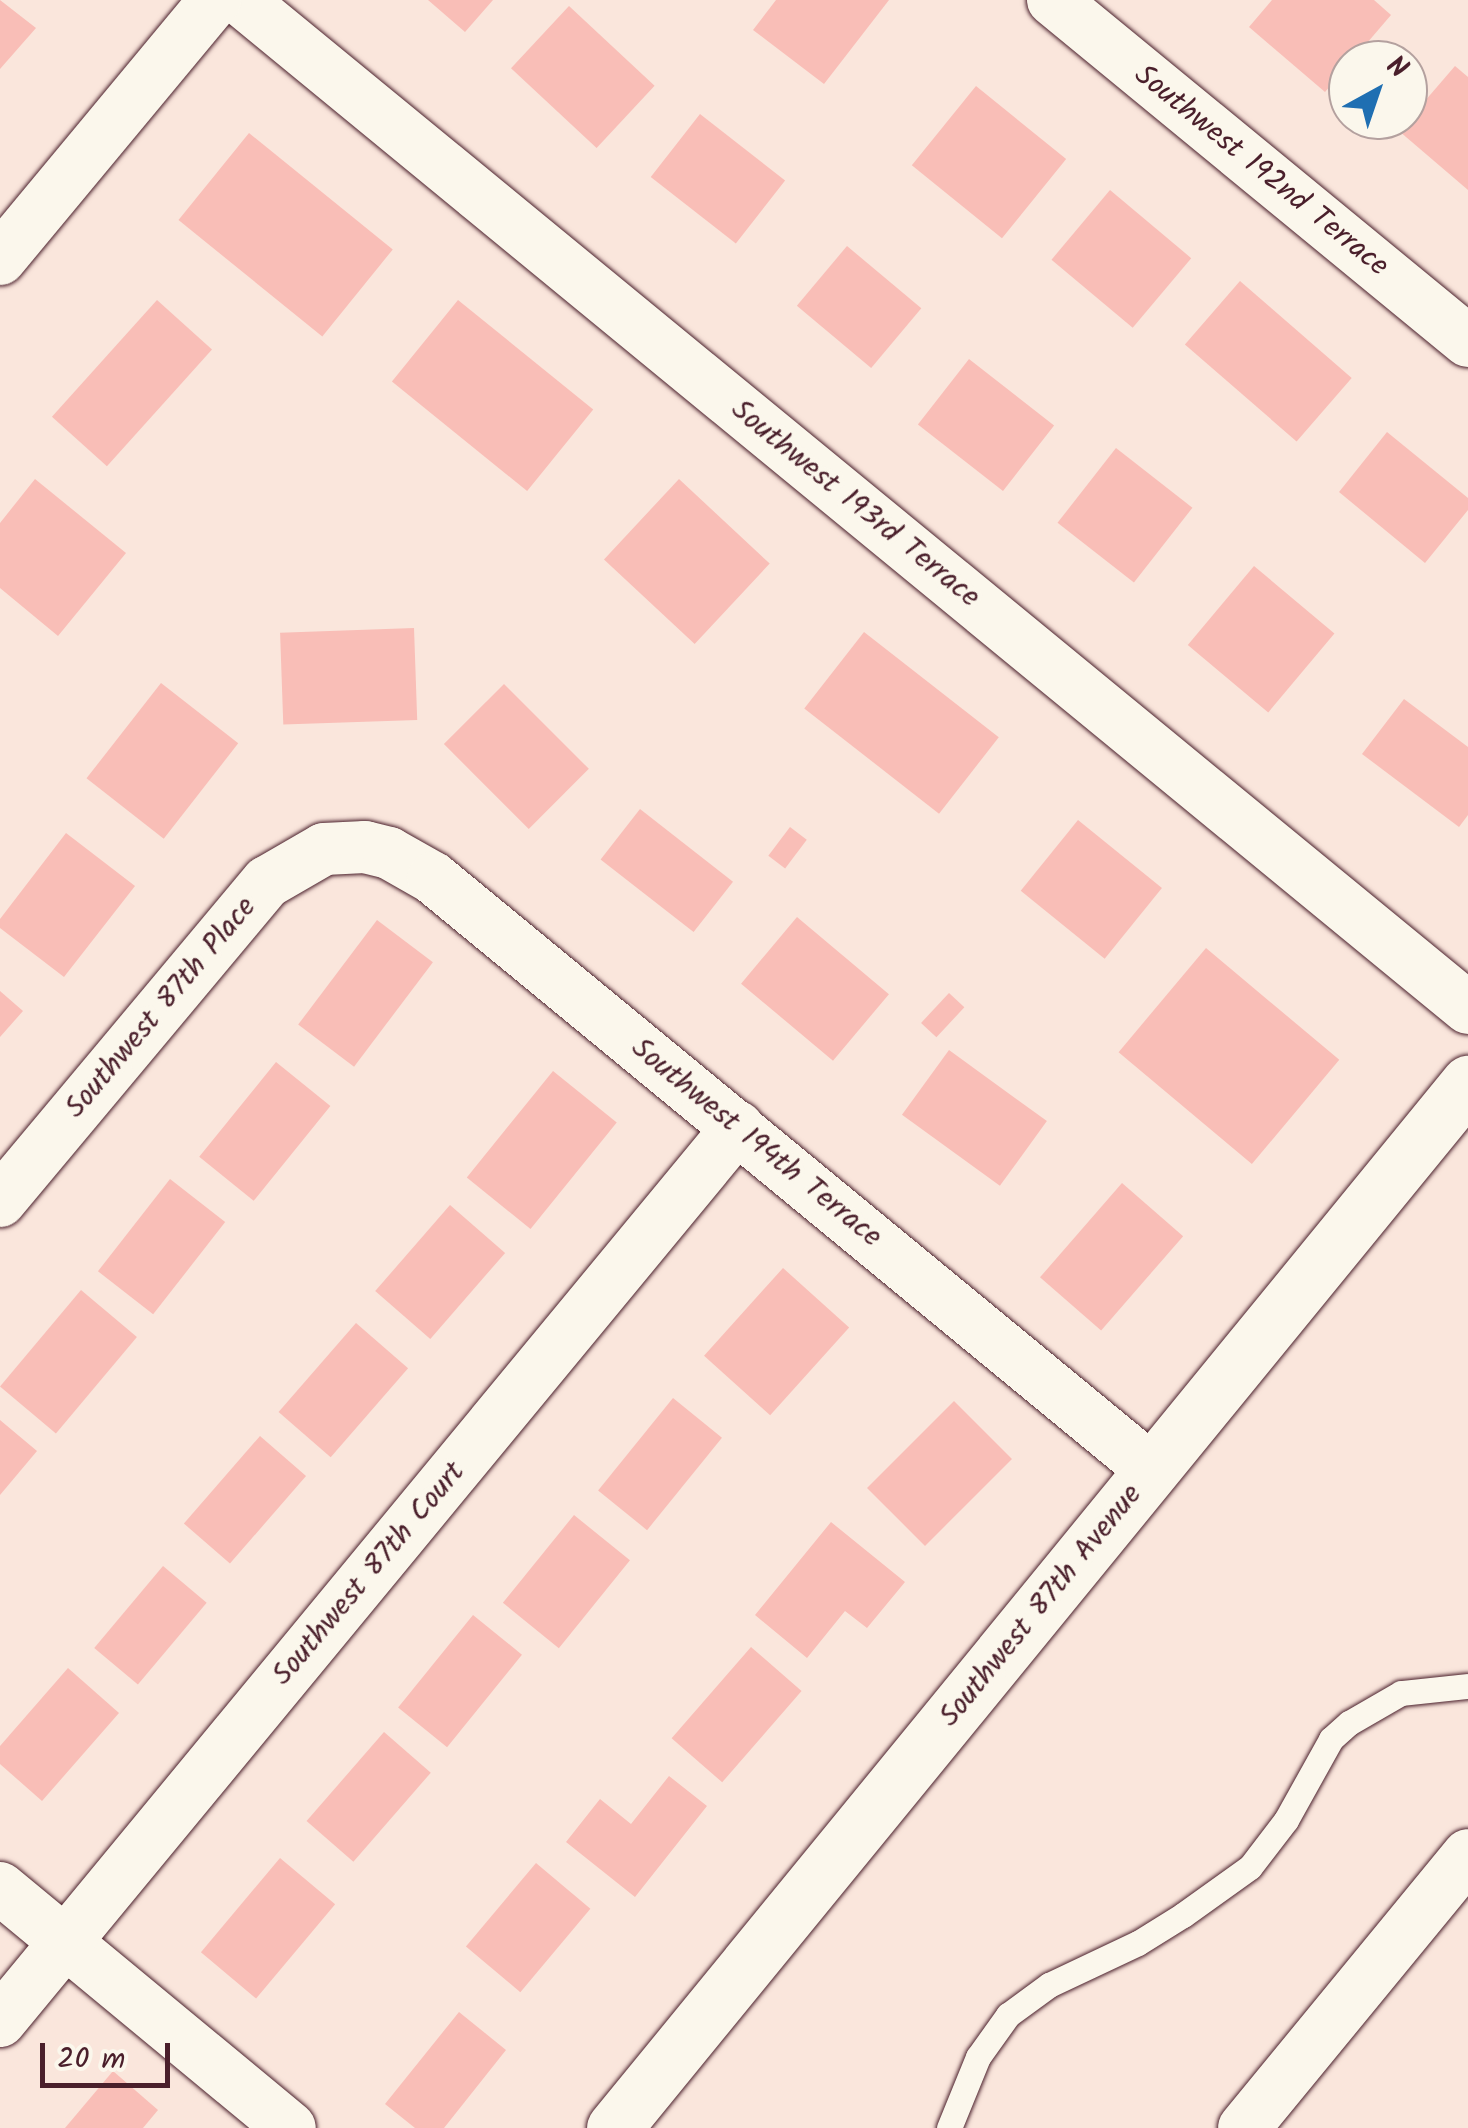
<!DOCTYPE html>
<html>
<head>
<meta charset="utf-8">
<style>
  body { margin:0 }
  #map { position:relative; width:1468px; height:2128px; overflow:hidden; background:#fae6dc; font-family:Kalam,sans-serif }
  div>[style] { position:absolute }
  .building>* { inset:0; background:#f9beb7; transform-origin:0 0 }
  .roads { filter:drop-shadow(0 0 2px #4a1f2b) drop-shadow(0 0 2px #4a1f2b) }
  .lane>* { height:25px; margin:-12.5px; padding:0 12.5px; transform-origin:12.5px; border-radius:12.5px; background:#fbf7ec }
  .street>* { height:52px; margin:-26px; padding:0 26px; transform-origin:26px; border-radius:26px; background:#fbf7ec }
  .secondary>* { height:55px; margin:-27.5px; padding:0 27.5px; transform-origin:27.5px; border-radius:27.5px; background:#fbf7ec }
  span { translate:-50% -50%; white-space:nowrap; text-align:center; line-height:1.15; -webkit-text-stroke:9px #fbf7ec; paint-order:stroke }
  .street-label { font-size:30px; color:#4a1f2b }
  .north { position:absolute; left:1328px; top:40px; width:100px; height:100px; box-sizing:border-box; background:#fbf7ec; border:2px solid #b4a19f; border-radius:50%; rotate:40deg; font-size:28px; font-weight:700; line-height:40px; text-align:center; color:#4a1f2b }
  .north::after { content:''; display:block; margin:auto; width:35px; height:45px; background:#1f6fb2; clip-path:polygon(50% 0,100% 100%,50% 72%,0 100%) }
  .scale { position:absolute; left:40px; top:2043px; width:130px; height:45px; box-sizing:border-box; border:5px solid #4a1f2b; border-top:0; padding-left:12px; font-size:30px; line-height:35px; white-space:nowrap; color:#4a1f2b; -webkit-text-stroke:8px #fbf7ec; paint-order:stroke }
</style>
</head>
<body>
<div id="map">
  <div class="building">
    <div style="clip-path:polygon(0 0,36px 28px,0 69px)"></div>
    <div style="clip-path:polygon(428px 0,493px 0,465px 32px)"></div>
    <div style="clip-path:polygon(776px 0,889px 0,824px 84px,753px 30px)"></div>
    <div style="clip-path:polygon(1272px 0,1374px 0,1391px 15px,1325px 92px,1249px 27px)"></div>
    <div style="left:569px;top:6px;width:117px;height:85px;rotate:43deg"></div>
    <div style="clip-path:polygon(1455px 66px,1468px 77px,1468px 190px,1399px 131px)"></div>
    <div style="left:976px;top:86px;width:116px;height:102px;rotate:39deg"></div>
    <div style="left:700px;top:114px;width:108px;height:80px;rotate:38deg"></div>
    <div style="left:249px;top:133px;width:185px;height:112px;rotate:39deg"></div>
    <div style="left:1110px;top:190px;width:106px;height:91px;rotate:40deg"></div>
    <div style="left:847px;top:246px;width:97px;height:78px;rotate:40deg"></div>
    <div style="left:1240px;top:281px;width:148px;height:84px;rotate:41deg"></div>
    <div style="left:157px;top:300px;width:74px;height:157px;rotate:42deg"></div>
    <div style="left:458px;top:300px;width:174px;height:105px;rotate:39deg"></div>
    <div style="left:969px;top:359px;width:108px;height:83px;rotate:38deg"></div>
    <div style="clip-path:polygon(1387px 432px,1468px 498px,1468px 510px,1425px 563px,1339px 492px)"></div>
    <div style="left:1116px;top:448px;width:97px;height:95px;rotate:38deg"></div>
    <div style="clip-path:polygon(35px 479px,126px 553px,58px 636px,0 588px,0 523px)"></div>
    <div style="left:679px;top:479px;width:124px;height:110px;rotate:43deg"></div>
    <div style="left:1254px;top:566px;width:105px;height:103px;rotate:40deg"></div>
    <div style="left:414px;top:628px;width:92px;height:134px;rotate:88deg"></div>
    <div style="left:864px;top:632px;width:171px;height:97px;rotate:38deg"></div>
    <div style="left:161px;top:683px;width:98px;height:121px;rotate:38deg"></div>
    <div style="left:504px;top:684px;width:120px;height:85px;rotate:45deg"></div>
    <div style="clip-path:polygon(1404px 699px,1468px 747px,1468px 815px,1459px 827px,1362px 754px)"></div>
    <div style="left:640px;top:809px;width:118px;height:64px;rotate:38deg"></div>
    <div style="left:1078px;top:820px;width:108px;height:91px;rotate:39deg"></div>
    <div style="left:790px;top:827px;width:21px;height:36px;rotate:37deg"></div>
    <div style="clip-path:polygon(66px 833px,135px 886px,64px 977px,0 928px,0 919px)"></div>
    <div style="left:797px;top:917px;width:120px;height:87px;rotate:40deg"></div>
    <div style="left:377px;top:920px;width:70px;height:131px;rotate:37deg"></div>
    <div style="left:1206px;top:948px;width:174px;height:136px;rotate:40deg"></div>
    <div style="clip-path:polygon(0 991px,23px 1011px,0 1037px)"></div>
    <div style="left:949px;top:993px;width:21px;height:41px;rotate:43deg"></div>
    <div style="left:949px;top:1050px;width:121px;height:80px;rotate:36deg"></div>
    <div style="left:276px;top:1062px;width:70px;height:122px;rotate:39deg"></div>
    <div style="left:553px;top:1071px;width:82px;height:137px;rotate:39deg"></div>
    <div style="left:170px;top:1179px;width:70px;height:117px;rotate:38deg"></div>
    <div style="left:1122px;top:1183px;width:81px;height:125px;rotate:41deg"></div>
    <div style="left:450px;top:1205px;width:73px;height:114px;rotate:41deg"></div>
    <div style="left:783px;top:1268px;width:89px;height:118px;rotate:42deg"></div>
    <div style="left:81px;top:1290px;width:73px;height:126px;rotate:40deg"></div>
    <div style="left:356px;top:1323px;width:69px;height:118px;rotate:41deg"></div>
    <div style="left:673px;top:1398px;width:63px;height:119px;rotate:39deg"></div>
    <div style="left:954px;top:1401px;width:82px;height:123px;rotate:45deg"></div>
    <div style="clip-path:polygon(0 1420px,37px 1451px,0 1495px)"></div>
    <div style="left:260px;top:1436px;width:61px;height:116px;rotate:41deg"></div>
    <div style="left:574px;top:1515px;width:72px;height:113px;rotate:39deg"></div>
    <div style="clip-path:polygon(831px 1522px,905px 1582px,867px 1628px,845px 1611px,807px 1658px,755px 1615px)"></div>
    <div style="left:163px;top:1566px;width:57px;height:107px;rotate:40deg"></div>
    <div style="left:473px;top:1615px;width:63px;height:119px;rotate:39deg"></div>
    <div style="left:751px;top:1647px;width:67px;height:121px;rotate:41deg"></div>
    <div style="clip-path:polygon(68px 1668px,119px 1713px,42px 1801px,0 1764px,0 1746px)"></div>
    <div style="left:384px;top:1732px;width:62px;height:118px;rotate:41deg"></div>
    <div style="clip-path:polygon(669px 1776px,707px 1806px,635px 1897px,566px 1842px,600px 1799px,631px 1824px)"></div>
    <div style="left:280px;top:1858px;width:72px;height:123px;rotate:40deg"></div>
    <div style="left:536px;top:1863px;width:71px;height:109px;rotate:40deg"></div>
    <div style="clip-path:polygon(459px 2012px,506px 2050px,444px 2128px,415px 2128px,385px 2104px)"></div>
    <div style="clip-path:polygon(113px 2071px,158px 2110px,143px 2128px,65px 2128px)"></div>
  </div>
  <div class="roads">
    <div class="lane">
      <div style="left:949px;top:2128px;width:77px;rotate:-67.8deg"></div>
      <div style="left:978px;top:2057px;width:52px;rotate:-54.5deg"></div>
      <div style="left:1008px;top:2015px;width:51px;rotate:-36.2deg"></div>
      <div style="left:1049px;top:1985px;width:98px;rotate:-25.3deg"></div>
      <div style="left:1138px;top:1943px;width:53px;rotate:-31.9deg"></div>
      <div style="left:1183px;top:1915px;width:82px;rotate:-35.6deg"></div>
      <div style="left:1250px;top:1867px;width:59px;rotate:-52.5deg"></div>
      <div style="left:1286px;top:1820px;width:93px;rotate:-60.9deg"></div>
      <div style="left:1331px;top:1739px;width:24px;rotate:-42deg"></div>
      <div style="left:1349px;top:1723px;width:60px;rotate:-30deg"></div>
      <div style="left:1401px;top:1693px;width:67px;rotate:-6deg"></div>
    </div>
    <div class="street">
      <div style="left:241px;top:0;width:1588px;rotate:39.4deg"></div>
      <div style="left:1053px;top:0;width:537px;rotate:39.41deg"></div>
      <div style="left:0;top:259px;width:337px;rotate:-50.3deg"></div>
      <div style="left:0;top:1201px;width:416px;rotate:-50.1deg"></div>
      <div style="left:267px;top:882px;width:66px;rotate:-30.1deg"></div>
      <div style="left:324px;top:849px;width:41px;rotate:-2.8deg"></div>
      <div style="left:365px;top:847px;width:25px;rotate:14deg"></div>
      <div style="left:389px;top:853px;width:51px;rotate:29.6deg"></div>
      <div style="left:433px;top:878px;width:931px;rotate:39.47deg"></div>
      <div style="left:0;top:1888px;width:376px;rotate:39.6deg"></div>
      <div style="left:0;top:2021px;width:1159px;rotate:-50.46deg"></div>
      <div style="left:1244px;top:2128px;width:353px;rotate:-50.6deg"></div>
    </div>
    <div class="secondary">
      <div style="left:614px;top:2128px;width:1350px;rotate:-50.74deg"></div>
    </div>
  </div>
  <div class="street-label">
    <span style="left:1261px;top:171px;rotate:39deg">Southwest 192nd Terrace</span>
    <span style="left:855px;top:504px;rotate:39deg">Southwest 193rd Terrace</span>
    <span style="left:161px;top:1008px;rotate:-50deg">Southwest 87th Place</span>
    <span style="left:756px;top:1143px;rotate:39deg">Southwest 194th Terrace</span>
    <span style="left:369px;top:1574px;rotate:-50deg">Southwest 87th Court</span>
    <span style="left:1041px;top:1606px;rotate:-51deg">Southwest 87th Avenue</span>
  </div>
  <div class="north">N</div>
  <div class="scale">20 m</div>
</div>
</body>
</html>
